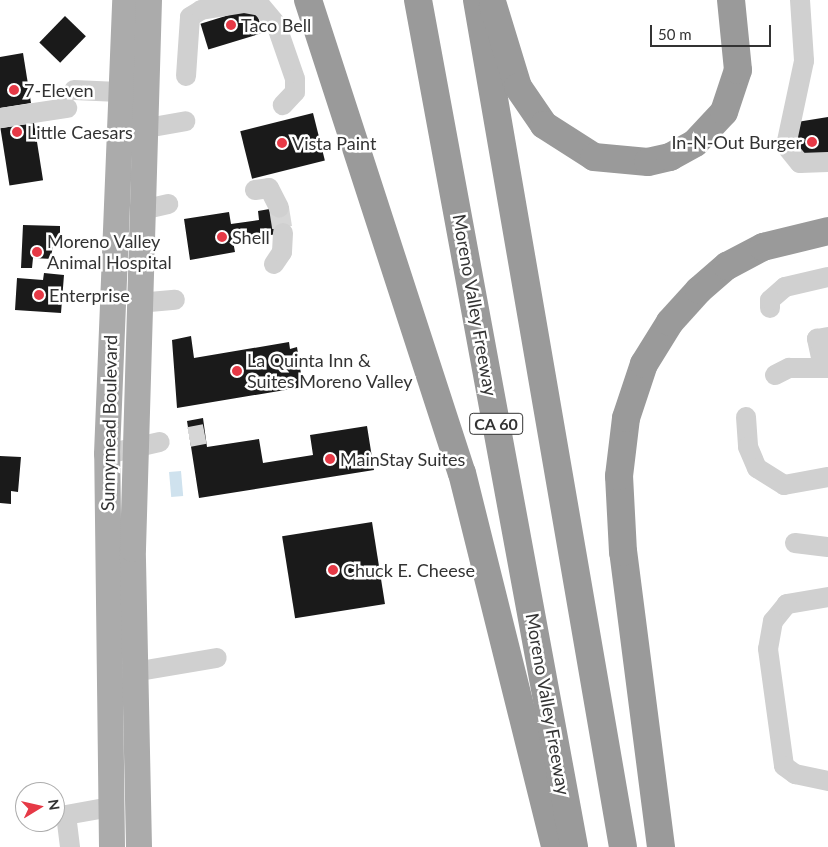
<!DOCTYPE html>
<html>
<head>
<meta charset="utf-8">
<style>
  body { margin:0 }
  #map { position:relative; width:828px; height:847px; overflow:hidden; background:#fff; font-family:Lato,sans-serif }
  div>[style] { position:absolute }
  .water>* { inset:0; background:#cfe2ee; transform-origin:0 0 }
  .building>* { inset:0; background:#1a1a1a; transform-origin:0 0 }
  .minor-tunnel>* { height:20px; margin-top:-10px; transform-origin:0; background:repeating-linear-gradient(90deg,#d6d6d6 0 20px,transparent 0 30px) }
  .minor>* { height:20px; margin:-10px; padding:0 10px; transform-origin:10px; border-radius:10px; background:#d0d0d0 }
  .major>* { height:26px; margin:-13px; padding:0 13px; transform-origin:13px; border-radius:13px; background:#ababab }
  .highway>* { height:28px; margin:-14px; padding:0 14px; transform-origin:14px; border-radius:14px; background:#9a9a9a }
  .dots>* { width:14px; height:14px; translate:-50% -50%; box-sizing:border-box; border:2px solid #fff; border-radius:50% }
  span { translate:-50% -50%; white-space:nowrap; text-align:center; line-height:1.15; -webkit-text-stroke:5px #fff; paint-order:stroke }
  .shield-label span { padding:1px 4px; background:#fff; border:1px solid; border-radius:4px; -webkit-text-stroke-width:0 }
  .shield-label { font-size:16px; color:#333; font-weight:700 }
  .poi-label { font-size:18px; color:#333 }
  .left { translate:0 -50%; text-align:left }
  .right { translate:-100% -50%; text-align:right }
  .street-label { font-size:18px; color:#333 }
  .north { position:absolute; left:15px; top:782px; width:50px; height:50px; box-sizing:border-box; background:#fff; border:1px solid #adadad; border-radius:50%; rotate:81deg; font-size:14px; font-weight:700; line-height:20px; text-align:center; color:#333 }
  .north::after { content:''; display:block; margin:auto; width:18px; height:22px; background:#e63946; clip-path:polygon(50% 0,100% 100%,50% 72%,0 100%) }
  .scale { position:absolute; left:650px; top:25px; width:121px; height:22px; box-sizing:border-box; border:2px solid #333; border-top:0; padding-left:6px; font-size:15px; line-height:18px; white-space:nowrap; color:#333; -webkit-text-stroke:4px #fff; paint-order:stroke }
</style>
</head>
<body>
<div id="map">
  <div class="water">
    <div style="left:181px;top:471px;width:25px;height:12px;rotate:85deg"></div>
  </div>
  <div class="building">
    <div style="left:255px;top:7px;width:27px;height:57px;rotate:73deg"></div>
    <div style="left:65px;top:16px;width:29px;height:37px;rotate:44deg"></div>
    <div style="clip-path:polygon(23px 53px,31px 103px,0 108px,0 57px)"></div>
    <div style="left:313px;top:113px;width:49px;height:75px;rotate:76deg"></div>
    <div style="clip-path:polygon(828px 117px,828px 161px,798px 156px,797px 122px)"></div>
    <div style="left:34px;top:123px;width:58px;height:34px;rotate:81deg"></div>
    <div style="clip-path:polygon(281px 207px,289px 232px,233px 241px,235px 252px,190px 260px,184px 219px,229px 212px,231px 224px,259px 220px,258px 211px)"></div>
    <div style="clip-path:polygon(23px 225px,60px 226px,60px 245px,53px 245px,52px 259px,33px 258px,32px 268px,21px 268px)"></div>
    <div style="clip-path:polygon(44px 273px,64px 275px,61px 313px,15px 310px,17px 278px,43px 280px)"></div>
    <div style="clip-path:polygon(191px 336px,194px 358px,289px 342px,290px 349px,297px 347px,303px 387px,177px 408px,172px 340px)"></div>
    <div style="clip-path:polygon(203px 418px,207px 447px,259px 439px,263px 463px,313px 455px,310px 435px,367px 426px,374px 470px,199px 498px,187px 421px)"></div>
    <div style="clip-path:polygon(0 456px,21px 457px,18px 492px,11px 491px,11px 504px,0 503px)"></div>
    <div style="left:372px;top:522px;width:83px;height:91px;rotate:81deg"></div>
  </div>
  <div class="minor-tunnel">
    <div style="left:279px;top:208px;width:25px;rotate:81deg"></div>
    <div style="left:189px;top:437px;width:16px;rotate:-11deg"></div>
  </div>
  <div class="minor">
    <div style="left:800px;top:0;width:61px;rotate:86.2deg"></div>
    <div style="left:804px;top:61px;width:87px;rotate:102deg"></div>
    <div style="left:786px;top:146px;width:22px;rotate:51deg"></div>
    <div style="left:800px;top:163px;width:28px;rotate:-2deg"></div>
    <div style="left:186px;top:76px;width:59px;rotate:-86.1deg"></div>
    <div style="left:190px;top:17px;width:13px;rotate:-32deg"></div>
    <div style="left:201px;top:10px;width:44px;rotate:-9.2deg"></div>
    <div style="left:244px;top:3px;width:17px;rotate:10deg"></div>
    <div style="left:261px;top:6px;width:23px;rotate:50deg"></div>
    <div style="left:276px;top:24px;width:58px;rotate:70.9deg"></div>
    <div style="left:295px;top:79px;width:13px;rotate:90deg"></div>
    <div style="left:295px;top:92px;width:18px;rotate:133deg"></div>
    <div style="left:74px;top:90px;width:45px;rotate:2.5deg"></div>
    <div style="left:0;top:118px;width:68px;rotate:-8.5deg"></div>
    <div style="left:147px;top:128px;width:39px;rotate:-10deg"></div>
    <div style="left:255px;top:190px;width:14px;rotate:-8deg"></div>
    <div style="left:269px;top:188px;width:22px;rotate:63deg"></div>
    <div style="left:142px;top:210px;width:27px;rotate:-13deg"></div>
    <div style="left:274px;top:264px;width:14px;rotate:-56deg"></div>
    <div style="left:282px;top:252px;width:19px;rotate:-87deg"></div>
    <div style="left:138px;top:303px;width:37px;rotate:-5deg"></div>
    <div style="left:770px;top:308px;width:8px;rotate:-90deg"></div>
    <div style="left:770px;top:300px;width:20px;rotate:-41deg"></div>
    <div style="left:785px;top:287px;width:44px;rotate:-13.1deg"></div>
    <div style="left:823px;top:367px;width:29px;rotate:-102deg"></div>
    <div style="left:817px;top:339px;width:11px;rotate:-10deg"></div>
    <div style="left:775px;top:375px;width:16px;rotate:-27deg"></div>
    <div style="left:789px;top:368px;width:39px"></div>
    <div style="left:746px;top:417px;width:30px;rotate:86deg"></div>
    <div style="left:748px;top:447px;width:23px;rotate:67deg"></div>
    <div style="left:757px;top:468px;width:32px;rotate:32deg"></div>
    <div style="left:784px;top:485px;width:45px;rotate:-10.3deg"></div>
    <div style="left:107px;top:454px;width:54px;rotate:-12.8deg"></div>
    <div style="left:795px;top:543px;width:33px;rotate:7deg"></div>
    <div style="left:828px;top:597px;width:42px;rotate:170.3deg"></div>
    <div style="left:787px;top:604px;width:22px;rotate:129deg"></div>
    <div style="left:773px;top:621px;width:28px;rotate:100deg"></div>
    <div style="left:768px;top:649px;width:118px;rotate:82.2deg"></div>
    <div style="left:784px;top:766px;width:14px;rotate:36deg"></div>
    <div style="left:795px;top:774px;width:34px;rotate:12deg"></div>
    <div style="left:122px;top:674px;width:96px;rotate:-9.6deg"></div>
    <div style="left:70px;top:847px;width:32px;rotate:-97deg"></div>
    <div style="left:66px;top:815px;width:46px;rotate:-10.1deg"></div>
  </div>
  <div class="major">
    <div style="left:112px;top:847px;width:393px;rotate:-90.7deg"></div>
    <div style="left:107px;top:454px;width:454px;rotate:-87.7deg"></div>
    <div style="left:139px;top:847px;width:298px;rotate:-91.2deg"></div>
    <div style="left:133px;top:549px;width:549px;rotate:-88.33deg"></div>
  </div>
  <div class="highway">
    <div style="left:308px;top:0;width:497px;rotate:72deg"></div>
    <div style="left:462px;top:473px;width:385px;rotate:76deg"></div>
    <div style="left:418px;top:0;width:861px;rotate:79.56deg"></div>
    <div style="left:477px;top:0;width:859px;rotate:80.22deg"></div>
    <div style="left:493px;top:5px;width:86px;rotate:73deg"></div>
    <div style="left:518px;top:87px;width:46px;rotate:55.6deg"></div>
    <div style="left:544px;top:125px;width:59px;rotate:32.6deg"></div>
    <div style="left:594px;top:157px;width:54px;rotate:5.3deg"></div>
    <div style="left:648px;top:162px;width:23px;rotate:-13deg"></div>
    <div style="left:670px;top:157px;width:29px;rotate:-29deg"></div>
    <div style="left:695px;top:143px;width:42px;rotate:-46.9deg"></div>
    <div style="left:724px;top:112px;width:44px;rotate:-71.6deg"></div>
    <div style="left:738px;top:70px;width:70px;rotate:-95.7deg"></div>
    <div style="left:661px;top:847px;width:297px;rotate:-97.3deg"></div>
    <div style="left:623px;top:552px;width:76px;rotate:-93deg"></div>
    <div style="left:619px;top:476px;width:58px;rotate:-83.1deg"></div>
    <div style="left:626px;top:418px;width:57px;rotate:-71.6deg"></div>
    <div style="left:644px;top:364px;width:49px;rotate:-58.2deg"></div>
    <div style="left:670px;top:322px;width:43px;rotate:-47.8deg"></div>
    <div style="left:699px;top:290px;width:37px;rotate:-41deg"></div>
    <div style="left:727px;top:266px;width:41px;rotate:-27.8deg"></div>
    <div style="left:763px;top:247px;width:67px;rotate:-13.8deg"></div>
  </div>
  <div class="dots">
    <div style="left:231px;top:25px;background:#e63946"></div>
    <div style="left:14px;top:90px;background:#e63946"></div>
    <div style="left:17px;top:132px;background:#e63946"></div>
    <div style="left:812px;top:142px;background:#e63946"></div>
    <div style="left:282px;top:143px;background:#e63946"></div>
    <div style="left:222px;top:237px;background:#e63946"></div>
    <div style="left:37px;top:252px;background:#e63946"></div>
    <div style="left:39px;top:295px;background:#e63946"></div>
    <div style="left:237px;top:371px;background:#e63946"></div>
    <div style="left:330px;top:459px;background:#e63946"></div>
    <div style="left:333px;top:570px;background:#e63946"></div>
  </div>
  <div class="shield-label">
    <span style="left:496px;top:424px">CA 60</span>
  </div>
  <div class="poi-label">
    <span class="left" style="left:241px;top:25px">Taco Bell</span>
    <span class="left" style="left:24px;top:90px">7-Eleven</span>
    <span class="left" style="left:27px;top:132px">Little Caesars</span>
    <span class="right" style="left:802px;top:142px">In-N-Out Burger</span>
    <span class="left" style="left:292px;top:143px">Vista Paint</span>
    <span class="left" style="left:232px;top:237px">Shell</span>
    <span class="left" style="left:47px;top:252px">Moreno Valley<br>Animal Hospital</span>
    <span class="left" style="left:49px;top:295px">Enterprise</span>
    <span class="left" style="left:247px;top:371px">La Quinta Inn &amp;<br>Suites Moreno Valley</span>
    <span class="left" style="left:340px;top:459px">MainStay Suites</span>
    <span class="left" style="left:343px;top:570px">Chuck E. Cheese</span>
  </div>
  <div class="street-label">
    <span style="left:475px;top:305px;rotate:80deg">Moreno Valley Freeway</span>
    <span style="left:109px;top:423px;rotate:-89deg">Sunnymead Boulevard</span>
    <span style="left:548px;top:704px;rotate:80deg">Moreno Valley Freeway</span>
  </div>
  <div class="north">N</div>
  <div class="scale">50 m</div>
</div>
</body>
</html>
